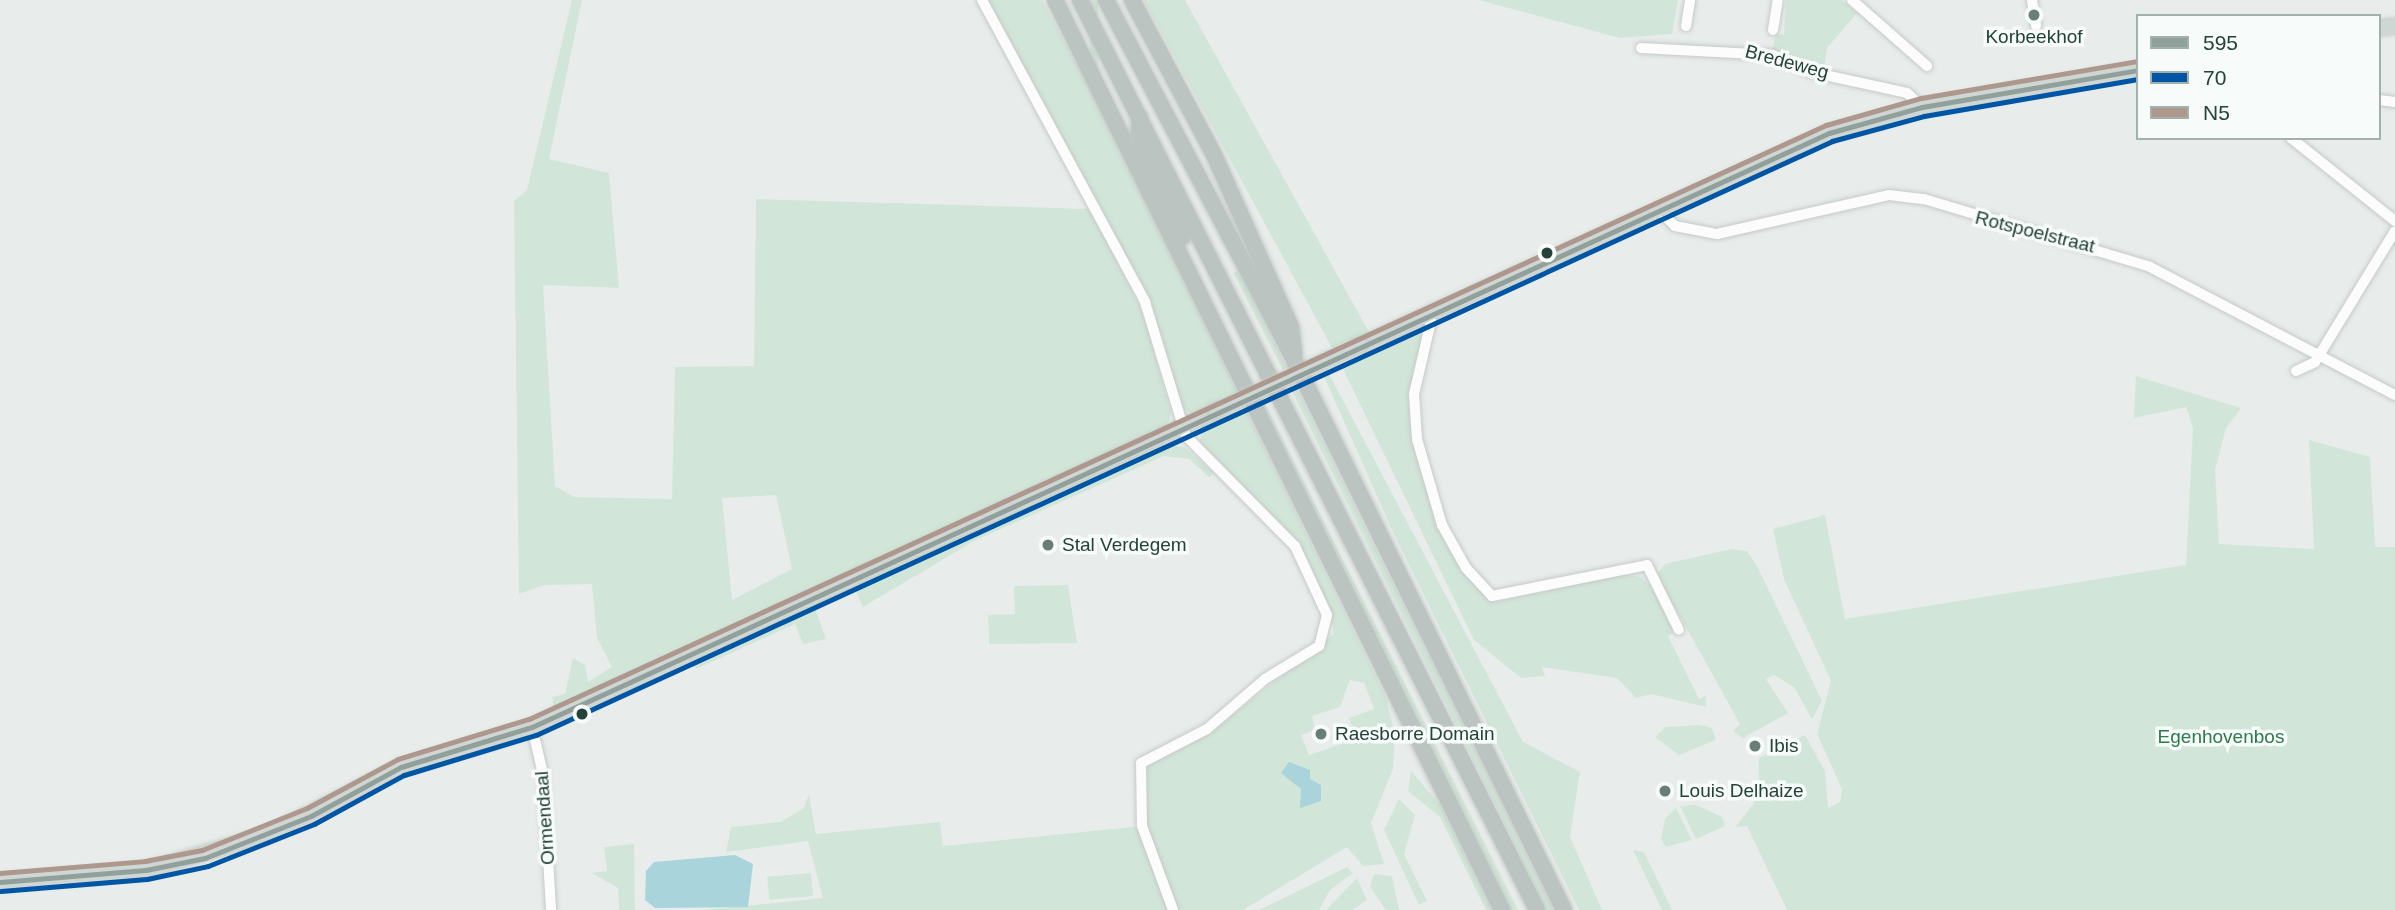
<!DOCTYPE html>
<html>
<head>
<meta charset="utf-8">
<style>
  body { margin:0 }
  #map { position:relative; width:2395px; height:910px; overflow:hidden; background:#e8edeb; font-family:Helvetica,sans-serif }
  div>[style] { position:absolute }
  .green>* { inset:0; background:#d1e6d8; transform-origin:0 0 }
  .water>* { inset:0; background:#a9d4db }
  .roads { filter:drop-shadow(0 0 2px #c5cac8) drop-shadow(0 0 2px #c5cac8) }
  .minor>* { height:10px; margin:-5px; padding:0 5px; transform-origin:5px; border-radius:5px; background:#fcfcfc }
  .major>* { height:14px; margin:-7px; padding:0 7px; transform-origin:7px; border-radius:7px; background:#cfd7d5 }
  .highway>* { height:16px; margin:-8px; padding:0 8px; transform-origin:8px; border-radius:8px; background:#bcc4c2 }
  .bridges { filter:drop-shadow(0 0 2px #c3ccc9) drop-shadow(0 0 2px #c3ccc9) }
  .major-bridge>* { height:14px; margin:-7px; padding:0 7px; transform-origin:7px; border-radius:7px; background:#cfd7d5 }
  .bus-1>* { height:5px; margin:-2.5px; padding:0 2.5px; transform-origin:2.5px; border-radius:2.5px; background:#92a09c }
  .bus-2>* { height:5px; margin:-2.5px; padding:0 2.5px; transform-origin:2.5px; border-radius:2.5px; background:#0056a4 }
  .bus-3>* { height:5px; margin:-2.5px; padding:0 2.5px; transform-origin:2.5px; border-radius:2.5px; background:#ae978c }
  .dots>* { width:19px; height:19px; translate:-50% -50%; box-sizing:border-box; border:4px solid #f7fbf9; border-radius:50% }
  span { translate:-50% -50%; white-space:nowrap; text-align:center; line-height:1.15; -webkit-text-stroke:7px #f7fbf9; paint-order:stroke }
  .poi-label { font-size:19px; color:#24423a }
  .left { translate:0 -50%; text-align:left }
  .street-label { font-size:19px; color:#24423a }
  .park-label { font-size:19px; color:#2d7a4b }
  .legend { position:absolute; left:2136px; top:14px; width:245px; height:126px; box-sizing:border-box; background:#f7fbf9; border:2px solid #a3b1ad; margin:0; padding:9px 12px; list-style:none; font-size:21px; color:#24423a }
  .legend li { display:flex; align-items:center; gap:14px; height:35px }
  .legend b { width:35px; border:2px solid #a3b1ad }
</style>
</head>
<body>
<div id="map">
  <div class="green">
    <div style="clip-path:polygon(evenodd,572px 0,582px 0,549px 159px,609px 173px,619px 288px,543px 285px,555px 486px,574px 497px,672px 499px,675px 367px,754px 366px,756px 199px,1090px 209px,1144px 314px,1171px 413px,1164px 445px,1184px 447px,1213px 472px,1210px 478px,1189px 459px,1164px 456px,974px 541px,863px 607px,854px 587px,814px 605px,826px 639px,803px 644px,795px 624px,696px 669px,686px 657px,555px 716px,552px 697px,565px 694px,573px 658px,585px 665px,588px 682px,612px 667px,597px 638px,592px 584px,544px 585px,519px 594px,514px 201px,527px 190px,572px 0,776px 495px,792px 569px,732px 600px,722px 498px,776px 495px)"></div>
    <div style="clip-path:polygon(986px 0,1042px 0,1129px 162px,1237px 392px,1194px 414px,1183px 410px,1159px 338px)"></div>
    <div style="left:1090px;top:0;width:8px;height:233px"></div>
    <div style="clip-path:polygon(1144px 0,1185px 0,1369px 332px,1332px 348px)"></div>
    <div style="clip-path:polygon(1479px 0,1678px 0,1672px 34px,1620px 38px)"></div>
    <div style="clip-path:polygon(1786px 0,1842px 0,1857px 13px,1827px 48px,1824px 69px,1772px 52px,1776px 33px,1784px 35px)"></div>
    <div style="left:1238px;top:271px;width:108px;height:5px;rotate:63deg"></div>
    <div style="clip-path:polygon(1410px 331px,1425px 336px,1409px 403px,1412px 442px,1439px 528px,1468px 578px,1495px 602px,1623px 574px,1641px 577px,1653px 588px,1674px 632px,1668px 636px,1699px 699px,1706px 696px,1706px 707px,1651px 694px,1636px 698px,1617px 678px,1542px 667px,1545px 676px,1521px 678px,1474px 640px,1341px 365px)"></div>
    <div style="clip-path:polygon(1327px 370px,1523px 742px,1580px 772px,1570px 837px,1602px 910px,1579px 910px,1393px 532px,1322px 372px)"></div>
    <div style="clip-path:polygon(2136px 376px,2241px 408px,2226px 428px,2215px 470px,2219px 544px,2314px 549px,2309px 440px,2370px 457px,2375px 547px,2395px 547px,2395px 910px,1787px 910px,1747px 826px,1736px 827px,1758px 797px,1759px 758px,1805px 735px,1825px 771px,1828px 808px,1840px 802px,1842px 789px,1817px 734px,1831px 681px,1784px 579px,1773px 529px,1825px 515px,1845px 619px,2186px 565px,2193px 428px,2186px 407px,2134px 418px)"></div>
    <div style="clip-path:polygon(1295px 385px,1554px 910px,1547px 910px,1290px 387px)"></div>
    <div style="clip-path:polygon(1263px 400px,1518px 910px,1508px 910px,1258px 403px)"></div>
    <div style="clip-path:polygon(evenodd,1245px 409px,1386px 698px,1395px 734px,1393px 769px,1371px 823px,1384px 864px,1363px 866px,1347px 847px,1243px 910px,704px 910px,823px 898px,808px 841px,726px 852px,731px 827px,780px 822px,803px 809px,809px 795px,816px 834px,940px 822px,943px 846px,1142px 826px,1144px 766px,1210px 733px,1334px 634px,1330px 608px,1299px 544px,1200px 447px,1201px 426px,1245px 409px,1350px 680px,1364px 683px,1374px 709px,1349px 718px,1356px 739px,1309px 755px,1301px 735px,1315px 730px,1312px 716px,1340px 707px,1350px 680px)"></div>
    <div style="clip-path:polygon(1732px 549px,1747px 551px,1757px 566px,1822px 701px,1812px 719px,1794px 687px,1774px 675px,1766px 679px,1788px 713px,1743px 738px,1733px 731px,1740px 724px,1657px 575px,1665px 564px)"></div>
    <div style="clip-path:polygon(1068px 585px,1077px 643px,989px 644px,988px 615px,1015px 614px,1014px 586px)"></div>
    <div style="clip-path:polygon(1700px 725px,1712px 728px,1716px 740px,1679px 755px,1655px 737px,1666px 727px)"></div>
    <div style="clip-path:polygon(1411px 771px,1440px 805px,1492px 910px,1486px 910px,1440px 817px,1408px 791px)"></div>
    <div style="clip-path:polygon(1399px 799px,1415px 815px,1404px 854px,1427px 901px,1419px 905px,1384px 830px)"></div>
    <div style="clip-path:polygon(1696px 805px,1722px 817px,1725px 826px,1696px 839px,1680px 806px)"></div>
    <div style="clip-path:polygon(1676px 808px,1692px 840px,1666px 847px,1661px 839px,1665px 819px)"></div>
    <div style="clip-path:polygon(634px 844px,635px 910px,619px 910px,618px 888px,592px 873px,607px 871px,604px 847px)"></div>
    <div style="clip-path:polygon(1633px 850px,1644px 852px,1672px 910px,1662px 910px)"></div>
    <div style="clip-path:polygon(1347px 867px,1353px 873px,1330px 890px,1319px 910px,1259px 910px)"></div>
    <div style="left:811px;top:873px;width:23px;height:44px;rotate:85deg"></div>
    <div style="clip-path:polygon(1374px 874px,1392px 876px,1399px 910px,1386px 910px,1370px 887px)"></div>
    <div style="clip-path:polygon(1357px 878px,1367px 900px,1352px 910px,1326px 910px)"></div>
  </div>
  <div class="water">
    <div style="clip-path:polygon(1289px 762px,1310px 770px,1310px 779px,1321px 785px,1321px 801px,1300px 808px,1301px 789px,1281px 773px)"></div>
    <div style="clip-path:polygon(735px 855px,753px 864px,748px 907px,655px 908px,645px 900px,646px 871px,654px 862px)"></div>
  </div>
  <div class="roads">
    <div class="minor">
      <div style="left:982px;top:0;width:343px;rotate:61.6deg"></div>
      <div style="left:1145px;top:302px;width:140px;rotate:73deg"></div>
      <div style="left:1186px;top:436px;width:155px;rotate:45.3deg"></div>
      <div style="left:1295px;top:546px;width:76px;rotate:65.1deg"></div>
      <div style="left:1327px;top:615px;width:32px;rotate:104deg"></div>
      <div style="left:1319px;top:646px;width:63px;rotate:148.6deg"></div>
      <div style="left:1265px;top:679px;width:77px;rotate:139.2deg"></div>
      <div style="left:1207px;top:729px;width:74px;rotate:152.7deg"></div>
      <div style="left:1141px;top:763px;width:63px;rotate:89.1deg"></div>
      <div style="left:1142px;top:826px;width:90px;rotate:69.7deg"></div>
      <div style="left:1852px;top:0;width:100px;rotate:41.3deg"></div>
      <div style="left:2032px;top:0;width:26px;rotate:81deg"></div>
      <div style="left:1686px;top:26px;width:26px;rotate:-81deg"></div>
      <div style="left:1773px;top:30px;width:30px;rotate:-81deg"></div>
      <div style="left:1641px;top:48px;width:132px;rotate:3deg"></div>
      <div style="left:1773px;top:55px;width:42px;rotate:24.1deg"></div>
      <div style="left:1811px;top:72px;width:98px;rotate:12.3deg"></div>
      <div style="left:1907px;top:93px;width:21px;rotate:43deg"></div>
      <div style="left:2379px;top:100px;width:16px;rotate:7deg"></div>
      <div style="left:2291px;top:138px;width:133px;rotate:38.6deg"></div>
      <div style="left:1657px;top:208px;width:25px;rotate:45deg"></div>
      <div style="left:1675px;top:226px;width:43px;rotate:10.8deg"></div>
      <div style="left:1717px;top:234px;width:176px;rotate:-12.8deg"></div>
      <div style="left:1889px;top:195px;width:35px;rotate:7deg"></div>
      <div style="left:1924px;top:199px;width:236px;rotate:16.7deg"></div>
      <div style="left:2150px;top:267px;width:276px;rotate:27.6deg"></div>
      <div style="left:1431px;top:321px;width:75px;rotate:103.1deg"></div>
      <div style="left:1414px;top:394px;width:45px;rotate:86.2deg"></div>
      <div style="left:1417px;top:439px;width:90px;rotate:73.8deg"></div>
      <div style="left:1442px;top:525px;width:49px;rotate:60.8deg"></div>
      <div style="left:1466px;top:568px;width:38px;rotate:47deg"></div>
      <div style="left:1492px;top:596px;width:158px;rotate:-11.3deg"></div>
      <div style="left:1647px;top:565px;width:72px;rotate:63.8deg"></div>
      <div style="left:2296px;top:371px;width:21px;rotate:-25deg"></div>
      <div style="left:2315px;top:362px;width:153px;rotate:-58.6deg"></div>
      <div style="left:532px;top:727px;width:48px;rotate:76.8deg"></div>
      <div style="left:543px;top:774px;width:136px;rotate:86.6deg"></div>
    </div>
    <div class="major">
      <div style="left:2379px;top:28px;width:16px;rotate:-7deg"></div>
      <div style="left:1360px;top:345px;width:515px;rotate:-24.32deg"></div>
      <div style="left:1829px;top:133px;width:97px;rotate:-15.6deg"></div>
      <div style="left:1922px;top:107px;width:219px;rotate:-9.7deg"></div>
      <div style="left:0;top:882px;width:146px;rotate:-4.7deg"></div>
      <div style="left:146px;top:870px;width:126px;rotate:-16.1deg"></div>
      <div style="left:267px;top:835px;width:150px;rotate:-26.9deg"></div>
      <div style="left:401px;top:767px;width:137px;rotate:-17deg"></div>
      <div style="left:532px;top:727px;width:753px;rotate:-24.8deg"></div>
    </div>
    <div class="highway">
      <div style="left:1055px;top:0;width:1014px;rotate:63.84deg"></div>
      <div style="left:1080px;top:0;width:1018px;rotate:63.33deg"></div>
      <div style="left:1106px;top:0;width:408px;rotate:62.4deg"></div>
      <div style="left:1295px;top:362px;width:610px;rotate:63.85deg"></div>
      <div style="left:1132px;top:0;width:175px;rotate:62.1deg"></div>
      <div style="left:1214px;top:155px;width:188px;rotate:65.9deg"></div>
      <div style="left:1291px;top:327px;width:26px;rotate:83deg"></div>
      <div style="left:1140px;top:117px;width:16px;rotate:94deg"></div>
      <div style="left:1139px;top:133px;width:113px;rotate:67.5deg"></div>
    </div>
  </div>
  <div class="bridges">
    <div class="major-bridge">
      <div style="left:1216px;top:411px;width:158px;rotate:-24.6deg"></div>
    </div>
  </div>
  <div class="bus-1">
    <div style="left:0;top:882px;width:146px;rotate:-4.7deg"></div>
    <div style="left:146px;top:870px;width:60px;rotate:-11.5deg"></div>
    <div style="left:205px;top:858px;width:114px;rotate:-21.6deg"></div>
    <div style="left:311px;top:816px;width:102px;rotate:-28.6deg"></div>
    <div style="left:401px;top:767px;width:137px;rotate:-17deg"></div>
    <div style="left:532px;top:727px;width:1427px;rotate:-24.61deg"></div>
    <div style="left:1829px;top:133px;width:97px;rotate:-15.6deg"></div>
    <div style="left:1922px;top:107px;width:219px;rotate:-9.7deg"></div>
  </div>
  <div class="bus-2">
    <div style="left:1px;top:891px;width:146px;rotate:-4.7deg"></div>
    <div style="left:147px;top:879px;width:62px;rotate:-12deg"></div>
    <div style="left:208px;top:866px;width:114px;rotate:-21.6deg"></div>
    <div style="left:314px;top:824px;width:102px;rotate:-28.6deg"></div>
    <div style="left:404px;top:775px;width:138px;rotate:-16.9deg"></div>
    <div style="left:536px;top:735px;width:1426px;rotate:-24.62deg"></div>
    <div style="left:1832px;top:141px;width:95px;rotate:-15.2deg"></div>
    <div style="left:1924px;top:116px;width:217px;rotate:-9.8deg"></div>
  </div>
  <div class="bus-3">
    <div style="left:0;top:873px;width:145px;rotate:-4.7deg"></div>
    <div style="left:145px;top:861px;width:58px;rotate:-10.9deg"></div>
    <div style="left:202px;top:850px;width:113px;rotate:-21.8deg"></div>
    <div style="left:307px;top:808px;width:103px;rotate:-28.3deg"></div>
    <div style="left:398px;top:759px;width:137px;rotate:-17deg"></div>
    <div style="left:529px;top:719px;width:1427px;rotate:-24.61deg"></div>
    <div style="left:1826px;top:125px;width:99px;rotate:-15.9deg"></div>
    <div style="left:1921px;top:98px;width:219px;rotate:-9.7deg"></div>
  </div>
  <div class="dots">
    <div style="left:2034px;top:15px;background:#697e78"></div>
    <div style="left:1547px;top:253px;background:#24423a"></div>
    <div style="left:1048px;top:545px;background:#697e78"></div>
    <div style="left:582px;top:714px;background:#24423a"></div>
    <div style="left:1321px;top:734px;background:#697e78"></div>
    <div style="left:1755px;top:746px;background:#697e78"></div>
    <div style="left:1665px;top:791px;background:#697e78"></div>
  </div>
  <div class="poi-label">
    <span style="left:2034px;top:37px">Korbeekhof</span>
    <span class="left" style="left:1062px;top:545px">Stal Verdegem</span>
    <span class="left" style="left:1335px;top:734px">Raesborre Domain</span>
    <span class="left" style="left:1769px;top:746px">Ibis</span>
    <span class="left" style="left:1679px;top:791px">Louis Delhaize</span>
  </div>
  <div class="street-label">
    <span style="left:1787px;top:62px;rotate:15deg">Bredeweg</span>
    <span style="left:2035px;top:232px;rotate:14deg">Rotspoelstraat</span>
    <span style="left:545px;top:818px;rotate:-94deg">Ormendaal</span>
  </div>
  <div class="park-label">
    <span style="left:2221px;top:737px">Egenhovenbos</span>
  </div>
  <ul class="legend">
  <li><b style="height:9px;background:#92a09c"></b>595</li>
  <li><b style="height:9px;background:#0056a4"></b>70</li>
  <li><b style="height:9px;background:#ae978c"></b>N5</li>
  </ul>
</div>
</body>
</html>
